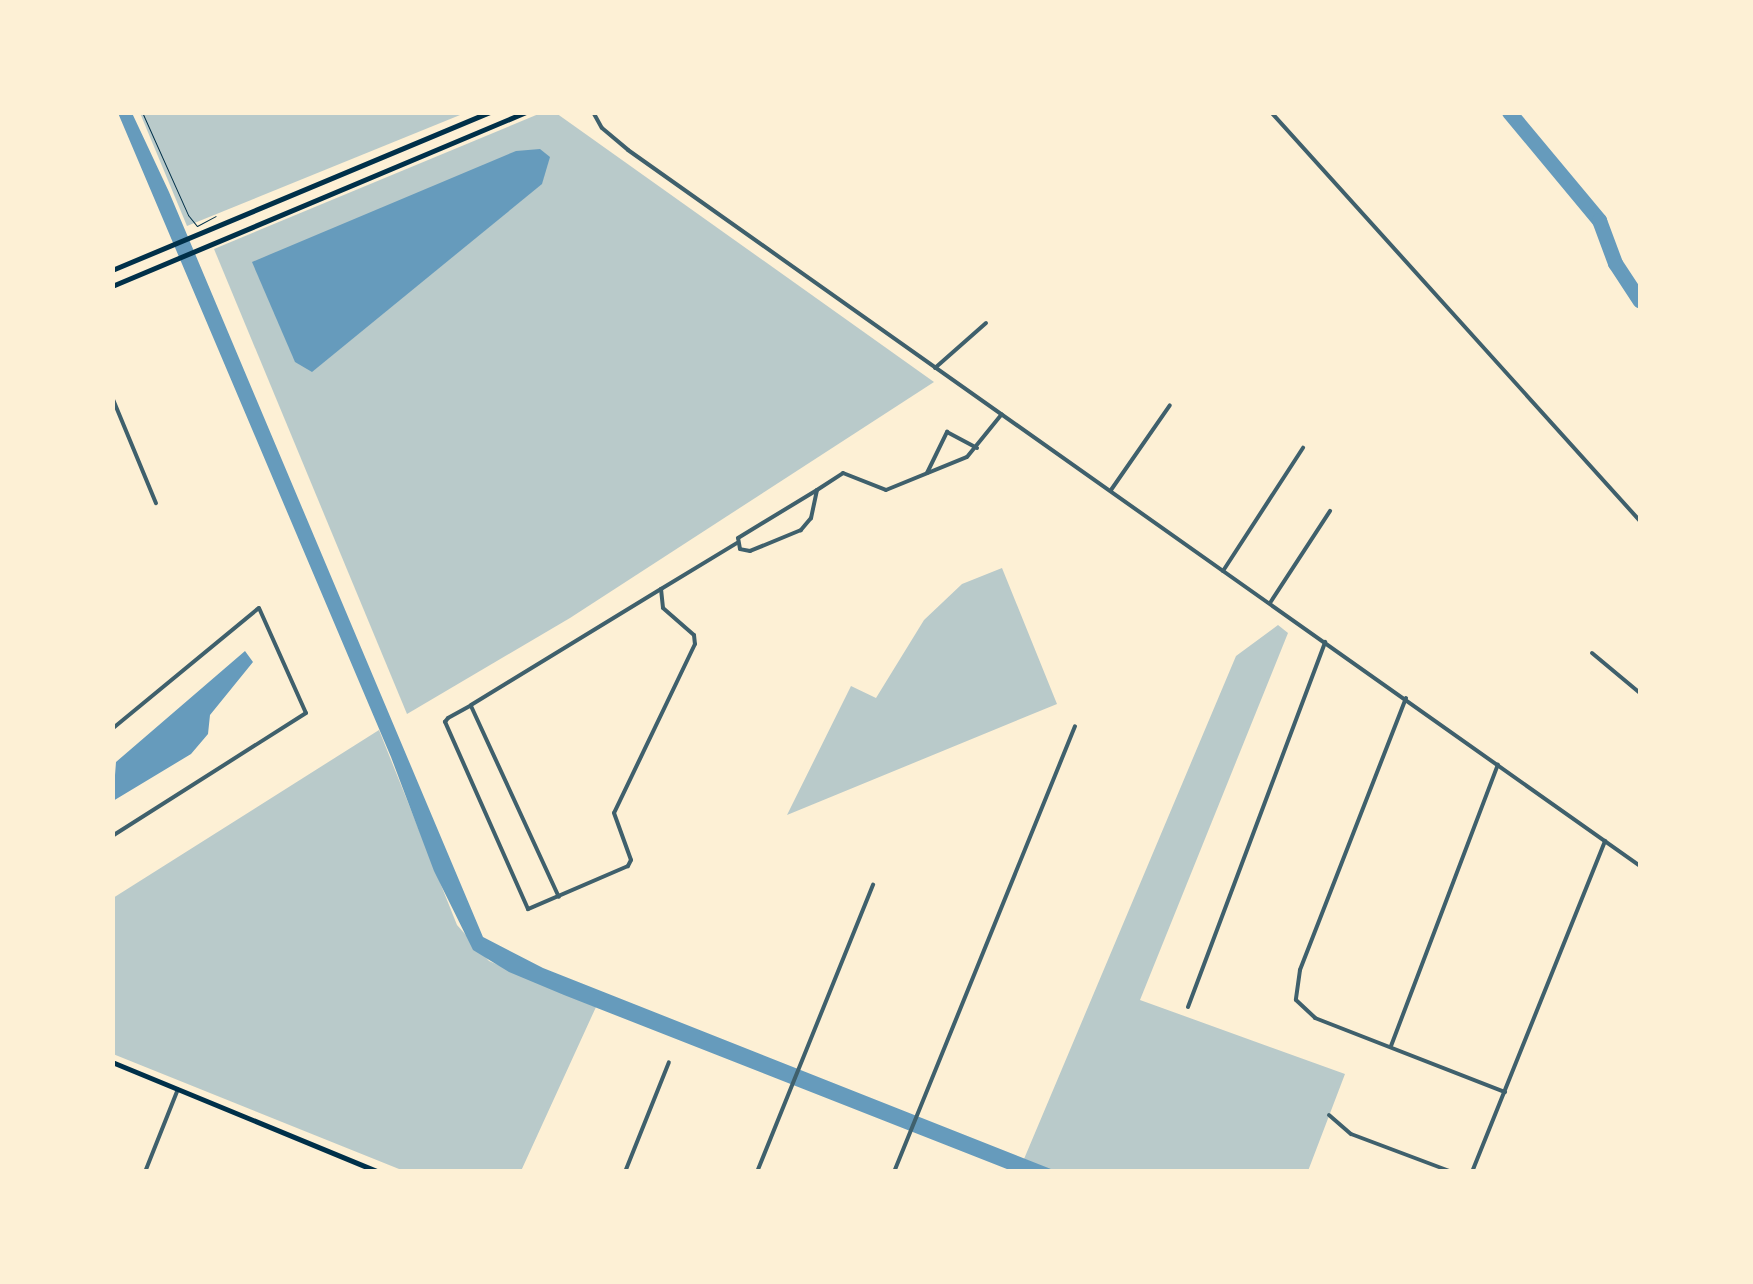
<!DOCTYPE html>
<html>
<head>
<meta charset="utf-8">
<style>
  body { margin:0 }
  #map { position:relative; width:1753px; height:1284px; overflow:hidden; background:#fdf0d5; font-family:Literata,serif }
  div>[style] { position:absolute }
  .green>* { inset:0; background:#b9caca }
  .water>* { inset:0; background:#669bbc }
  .river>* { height:15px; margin:-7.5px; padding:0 7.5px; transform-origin:7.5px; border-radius:7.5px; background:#669bbc }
  .path>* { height:1px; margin:-0.5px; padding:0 0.5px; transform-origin:0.5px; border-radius:0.5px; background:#003049 }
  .minor>* { height:4px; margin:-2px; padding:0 2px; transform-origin:2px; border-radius:2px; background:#3f606c }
  .secondary>* { height:5px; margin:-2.5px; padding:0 2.5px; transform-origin:2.5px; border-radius:2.5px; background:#003049 }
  span { translate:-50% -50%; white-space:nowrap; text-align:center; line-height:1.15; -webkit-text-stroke:10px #fdf0d5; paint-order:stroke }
  .frame { position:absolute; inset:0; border:115px solid #fdf0d5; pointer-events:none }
</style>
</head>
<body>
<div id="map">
  <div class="green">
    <div style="clip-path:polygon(140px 113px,465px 113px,187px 226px)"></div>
    <div style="clip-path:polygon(541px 113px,556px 113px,934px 382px,570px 618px,407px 714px,214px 249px)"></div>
    <div style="clip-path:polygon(1002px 568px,1057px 704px,787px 815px,851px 686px,876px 698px,924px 620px,962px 584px)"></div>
    <div style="clip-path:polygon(1278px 625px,1288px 633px,1140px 1000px,1345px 1074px,1308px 1171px,1056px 1172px,1024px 1159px,1236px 656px)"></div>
    <div style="clip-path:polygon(379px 730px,457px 925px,489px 961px,596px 1007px,521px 1171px,404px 1171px,113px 1054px,113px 898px)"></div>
  </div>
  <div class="water">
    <div style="clip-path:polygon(118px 113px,132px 113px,169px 192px,483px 937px,543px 968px,1056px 1171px,1012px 1171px,564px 995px,509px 972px,473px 950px,434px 871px,391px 757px)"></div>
    <div style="clip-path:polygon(540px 149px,550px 157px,542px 184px,312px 372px,295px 362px,252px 262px,516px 151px)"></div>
    <div style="clip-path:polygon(245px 651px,253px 662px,210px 715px,208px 734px,191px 754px,113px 801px,116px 762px)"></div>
  </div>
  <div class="river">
    <div style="left:1509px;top:112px;width:141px;rotate:50.2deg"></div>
    <div style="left:1599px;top:220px;width:46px;rotate:69.6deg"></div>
    <div style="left:1615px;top:263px;width:45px;rotate:56.7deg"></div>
  </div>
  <div class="path">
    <div style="left:142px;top:112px;width:113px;rotate:65.9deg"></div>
    <div style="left:188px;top:215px;width:14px;rotate:51deg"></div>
    <div style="left:197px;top:226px;width:21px;rotate:-28deg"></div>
  </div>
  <div class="minor">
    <div style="left:593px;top:112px;width:18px;rotate:61deg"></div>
    <div style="left:602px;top:128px;width:34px;rotate:40deg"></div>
    <div style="left:628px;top:150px;width:1240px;rotate:35.28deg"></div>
    <div style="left:1271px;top:112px;width:551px;rotate:47.94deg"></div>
    <div style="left:935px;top:368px;width:68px;rotate:-41.4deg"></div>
    <div style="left:112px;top:397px;width:115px;rotate:67.5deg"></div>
    <div style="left:927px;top:473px;width:46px;rotate:-64deg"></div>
    <div style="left:947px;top:432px;width:34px;rotate:28deg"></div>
    <div style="left:817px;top:490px;width:29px;rotate:102deg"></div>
    <div style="left:811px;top:518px;width:16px;rotate:130deg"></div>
    <div style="left:801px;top:530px;width:55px;rotate:157.6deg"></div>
    <div style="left:750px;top:551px;width:10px;rotate:-169deg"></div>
    <div style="left:740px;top:549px;width:11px;rotate:-100deg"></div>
    <div style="left:738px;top:538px;width:92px;rotate:-31.3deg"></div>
    <div style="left:817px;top:490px;width:31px;rotate:-33deg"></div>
    <div style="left:843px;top:473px;width:46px;rotate:21.6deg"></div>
    <div style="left:886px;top:490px;width:87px;rotate:-22.2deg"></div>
    <div style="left:967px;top:457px;width:55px;rotate:-50.9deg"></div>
    <div style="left:1111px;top:490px;width:103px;rotate:-55.2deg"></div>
    <div style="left:1223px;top:571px;width:147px;rotate:-57deg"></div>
    <div style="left:661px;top:589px;width:19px;rotate:84deg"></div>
    <div style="left:663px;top:608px;width:41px;rotate:41.1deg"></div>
    <div style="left:694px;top:635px;width:9px;rotate:84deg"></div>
    <div style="left:695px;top:644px;width:187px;rotate:115.6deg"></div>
    <div style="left:614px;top:813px;width:50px;rotate:70.1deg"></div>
    <div style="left:631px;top:860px;width:7px;rotate:117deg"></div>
    <div style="left:628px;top:866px;width:109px;rotate:156.7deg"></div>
    <div style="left:528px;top:909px;width:205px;rotate:-113.9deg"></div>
    <div style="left:445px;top:722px;width:5px;rotate:-53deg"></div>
    <div style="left:448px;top:718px;width:26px;rotate:-29deg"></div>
    <div style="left:471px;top:705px;width:223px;rotate:-31.4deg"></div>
    <div style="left:661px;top:589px;width:89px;rotate:-31.2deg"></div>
    <div style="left:1270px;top:603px;width:110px;rotate:-56.9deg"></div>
    <div style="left:1592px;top:653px;width:62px;rotate:39.8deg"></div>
    <div style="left:1406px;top:698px;width:292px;rotate:111.3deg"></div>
    <div style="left:1300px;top:970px;width:30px;rotate:98deg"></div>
    <div style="left:1296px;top:1000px;width:26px;rotate:43deg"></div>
    <div style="left:1315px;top:1018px;width:204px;rotate:21.3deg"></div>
    <div style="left:471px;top:706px;width:210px;rotate:65.3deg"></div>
    <div style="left:112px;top:729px;width:190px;rotate:-39.5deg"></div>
    <div style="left:259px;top:608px;width:115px;rotate:65.9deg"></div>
    <div style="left:306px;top:713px;width:230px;rotate:147.6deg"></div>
    <div style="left:1188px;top:1007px;width:390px;rotate:-69.4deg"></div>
    <div style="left:1391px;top:1046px;width:301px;rotate:-69.2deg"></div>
    <div style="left:1329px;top:1115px;width:29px;rotate:41deg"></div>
    <div style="left:1351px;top:1134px;width:108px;rotate:20.6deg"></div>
    <div style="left:145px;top:1172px;width:89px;rotate:-68.3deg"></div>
    <div style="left:625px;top:1172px;width:118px;rotate:-68.2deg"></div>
    <div style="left:757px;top:1172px;width:310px;rotate:-68deg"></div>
    <div style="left:894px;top:1172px;width:481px;rotate:-67.9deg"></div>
    <div style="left:1472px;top:1172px;width:357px;rotate:-68.1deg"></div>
  </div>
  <div class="secondary">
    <div style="left:112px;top:270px;width:409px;rotate:-22.7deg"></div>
    <div style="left:112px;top:286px;width:449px;rotate:-22.8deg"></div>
    <div style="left:112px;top:1062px;width:289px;rotate:22.4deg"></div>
  </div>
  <div class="frame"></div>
</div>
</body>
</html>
